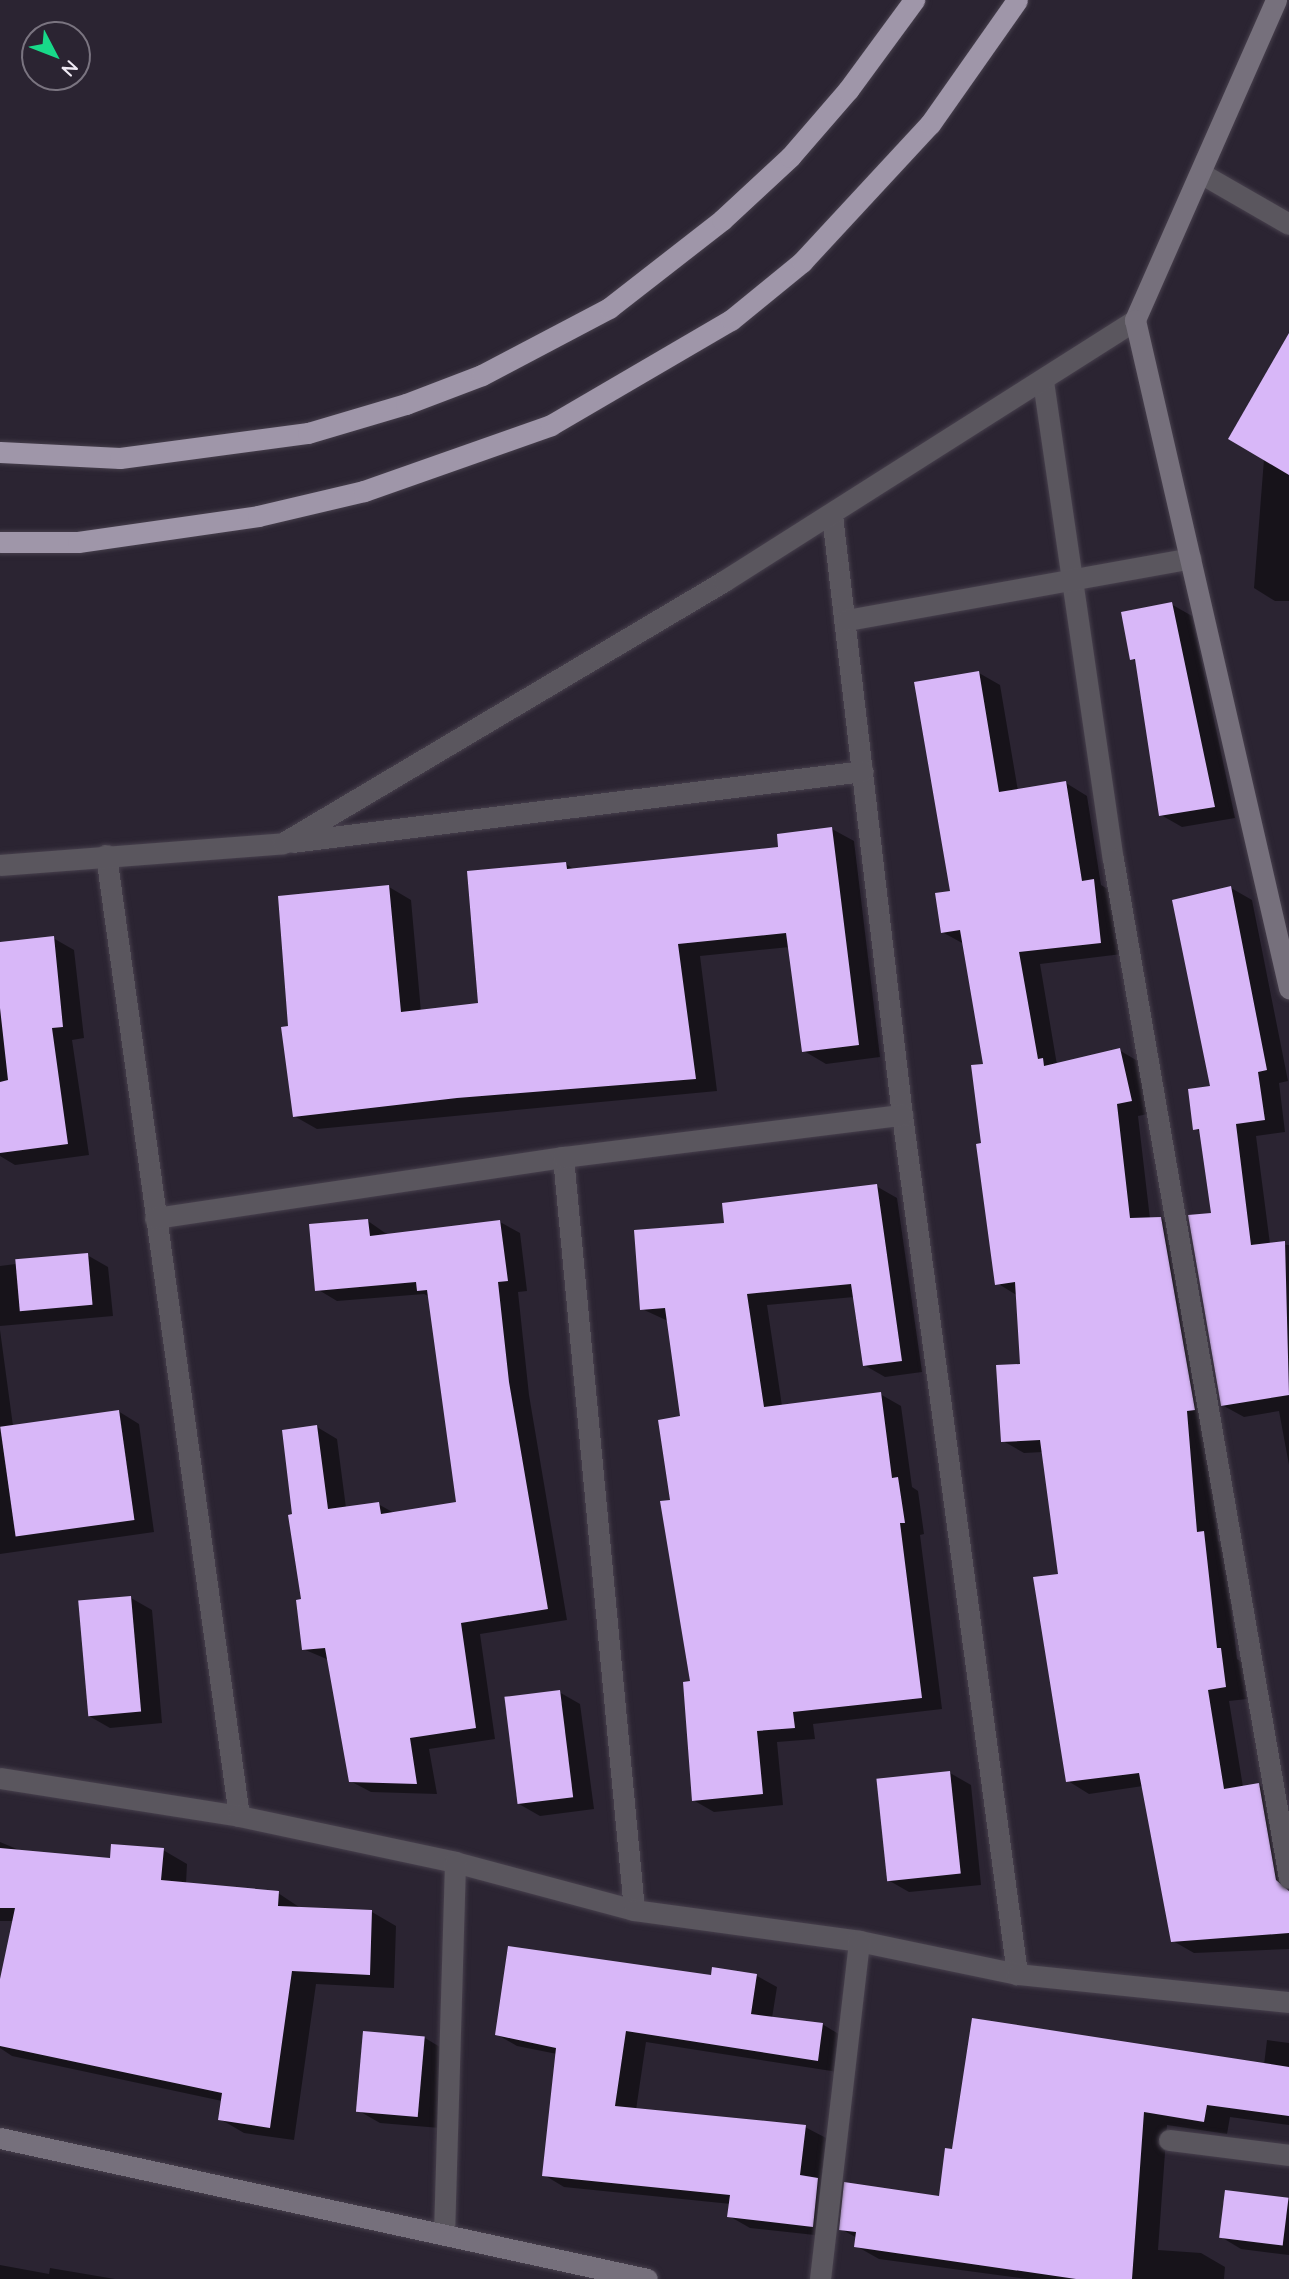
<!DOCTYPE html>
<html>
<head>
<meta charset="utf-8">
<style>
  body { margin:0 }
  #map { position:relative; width:1289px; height:2279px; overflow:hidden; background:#2b2432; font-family:Quicksand,sans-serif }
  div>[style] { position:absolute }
  .shadow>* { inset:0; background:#0007 }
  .building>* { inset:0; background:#d8b7f8; transform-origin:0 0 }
  .roads { filter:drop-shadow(0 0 2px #47404d) drop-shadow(0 0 2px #47404d) }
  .street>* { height:21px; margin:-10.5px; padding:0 10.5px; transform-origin:10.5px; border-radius:10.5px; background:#5a565e }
  .secondary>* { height:21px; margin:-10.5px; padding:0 10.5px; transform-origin:10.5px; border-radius:10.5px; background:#76707c }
  .highway>* { height:21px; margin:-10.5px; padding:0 10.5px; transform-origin:10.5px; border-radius:10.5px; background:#9f96a9 }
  span { translate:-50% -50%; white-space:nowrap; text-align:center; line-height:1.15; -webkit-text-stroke:7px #2b2432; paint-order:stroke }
  .north { position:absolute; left:21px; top:21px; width:70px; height:70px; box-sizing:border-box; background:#2b2432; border:2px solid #7a7480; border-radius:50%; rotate:132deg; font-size:19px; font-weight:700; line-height:28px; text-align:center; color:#f0ebf5 }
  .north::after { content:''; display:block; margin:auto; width:24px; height:32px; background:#18d989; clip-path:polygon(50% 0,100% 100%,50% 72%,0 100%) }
</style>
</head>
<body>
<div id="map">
  <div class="shadow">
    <div style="clip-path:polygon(1289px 375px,1289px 601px,1275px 601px,1254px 588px,1264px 459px)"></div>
    <div style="clip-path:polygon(1171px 604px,1192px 616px,1235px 818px,1182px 827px,1161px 815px,1137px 662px,1132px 659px)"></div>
    <div style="clip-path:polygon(979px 673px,1000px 685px,1018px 791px,1066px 783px,1087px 796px,1101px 885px,1116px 894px,1122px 954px,1040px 964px,1057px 1065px,1119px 1050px,1141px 1063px,1153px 1113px,1138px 1116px,1150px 1219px,1161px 1218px,1183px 1231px,1208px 1423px,1218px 1541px,1225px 1546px,1237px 1659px,1242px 1662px,1247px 1699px,1229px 1701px,1243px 1787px,1259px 1785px,1280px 1797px,1289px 1847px,1289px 1949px,1194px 1953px,1173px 1941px,1143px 1786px,1089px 1794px,1068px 1781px,1060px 1576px,1043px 1452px,1024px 1453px,1003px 1441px,1022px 1365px,1018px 1296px,997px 1283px,983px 1145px,985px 1066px,964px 944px,942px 932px,953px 893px)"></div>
    <div style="clip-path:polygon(832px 829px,854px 841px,880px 1057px,826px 1064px,804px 1051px,790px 947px,700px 956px,717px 1091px,317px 1129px,294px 1116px,290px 1028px,389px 887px,411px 900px,421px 1012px,480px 1005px,566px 864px,575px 870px,780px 848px)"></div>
    <div style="clip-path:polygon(1231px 888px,1252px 900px,1288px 1081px,1279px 1083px,1285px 1132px,1256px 1136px,1270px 1244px,1289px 1245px,1289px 1465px,1279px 1411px,1244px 1417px,1222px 1405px,1213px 1215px,1201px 1132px,1195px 1129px,1212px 1088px)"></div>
    <div style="clip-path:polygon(53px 938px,74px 950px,84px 1038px,72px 1040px,89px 1155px,15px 1165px,0 1156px,0 945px)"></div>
    <div style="clip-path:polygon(876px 1186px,897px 1198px,922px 1372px,885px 1377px,864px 1365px,854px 1297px,767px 1305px,782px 1406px,880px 1394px,901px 1406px,912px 1487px,918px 1491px,924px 1534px,920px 1535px,942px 1709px,813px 1724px,815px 1739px,777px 1742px,783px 1805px,714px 1812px,693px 1800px,692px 1683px,662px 1502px,672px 1501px,682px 1418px,668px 1321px,642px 1309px,725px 1224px)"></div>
    <div style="clip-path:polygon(368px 1221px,388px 1235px,500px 1222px,520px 1233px,527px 1291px,518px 1292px,529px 1395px,567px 1620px,480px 1634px,495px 1739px,429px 1749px,437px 1794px,371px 1792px,350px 1781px,329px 1660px,303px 1649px,303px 1601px,317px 1427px,337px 1439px,346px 1508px,378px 1504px,396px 1514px,458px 1504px,430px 1297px,424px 1294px,337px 1301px,317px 1289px)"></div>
    <div style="clip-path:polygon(87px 1255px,108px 1267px,113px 1316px,0 1326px,0 1266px)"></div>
    <div style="clip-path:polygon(0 1330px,13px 1426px,118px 1411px,139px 1424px,154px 1532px,0 1554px)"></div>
    <div style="clip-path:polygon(131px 1598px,152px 1610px,162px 1723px,110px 1728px,89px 1716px)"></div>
    <div style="clip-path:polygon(559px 1692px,580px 1704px,594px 1809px,540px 1816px,519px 1804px)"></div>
    <div style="clip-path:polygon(950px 1773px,971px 1785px,981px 1885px,909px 1892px,888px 1880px)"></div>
    <div style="clip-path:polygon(0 1842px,24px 1852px,111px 1860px,163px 1850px,187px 1864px,186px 1884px,278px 1893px,302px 1909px,372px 1912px,396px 1926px,394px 1988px,316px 1984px,294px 2140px,244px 2133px,220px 2119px,222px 2101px,12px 2056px,0 2048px,0 1987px,14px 1921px,0 1921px)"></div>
    <div style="clip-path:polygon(757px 1976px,777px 1987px,772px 2018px,822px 2024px,842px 2036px,838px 2072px,646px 2042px,636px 2110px,805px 2127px,826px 2138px,821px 2181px,833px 2237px,750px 2228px,729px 2216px,731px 2204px,564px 2187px,544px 2175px,557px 2054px,517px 2046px,496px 2034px,712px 1977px)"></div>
    <div style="clip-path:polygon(425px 2038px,445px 2050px,440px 2128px,380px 2123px,359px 2111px)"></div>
    <div style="clip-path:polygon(1267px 2040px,1289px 2043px,1289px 2125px,1230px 2117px,1227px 2134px,1167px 2125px,1158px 2250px,1201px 2253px,1225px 2267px,1224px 2279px,1028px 2279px,879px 2259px,856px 2246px,857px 2238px,841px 2229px,940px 2198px,953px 2151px,1264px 2065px)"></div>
    <div style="clip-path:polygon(1289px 2200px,1289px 2255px,1241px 2249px,1221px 2237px)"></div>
    <div style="clip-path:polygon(0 2265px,49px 2274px,50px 2268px,115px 2279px,0 2279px)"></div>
  </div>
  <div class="building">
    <div style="clip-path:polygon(1289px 333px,1289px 475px,1228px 439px)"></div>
    <div style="clip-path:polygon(1172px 602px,1215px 807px,1159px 816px,1135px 659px,1130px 660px,1121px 612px)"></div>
    <div style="clip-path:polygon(979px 671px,999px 792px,1066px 781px,1082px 881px,1094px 879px,1101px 943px,1019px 952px,1038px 1059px,1043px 1058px,1044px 1066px,1120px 1048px,1132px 1101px,1117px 1104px,1130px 1218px,1161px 1217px,1195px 1410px,1187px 1411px,1197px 1532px,1204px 1531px,1217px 1648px,1221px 1648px,1226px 1687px,1208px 1690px,1224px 1789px,1259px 1783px,1276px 1880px,1289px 1891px,1289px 1933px,1171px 1942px,1139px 1773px,1066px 1782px,1033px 1577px,1058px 1574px,1040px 1440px,1001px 1442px,996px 1365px,1020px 1364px,1015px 1282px,995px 1285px,976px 1144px,981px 1143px,971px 1065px,983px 1064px,960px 930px,941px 933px,935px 893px,950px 891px,914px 682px)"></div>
    <div style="clip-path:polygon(832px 827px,859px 1045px,802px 1052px,786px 933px,678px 944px,696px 1079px,457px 1098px,293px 1117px,281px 1027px,288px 1026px,278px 896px,389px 885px,401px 1012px,478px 1003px,467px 871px,566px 862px,567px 869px,778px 847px,777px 834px)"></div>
    <div style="clip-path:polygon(1231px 886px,1267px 1070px,1258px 1072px,1265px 1120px,1236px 1124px,1251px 1245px,1285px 1241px,1289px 1395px,1221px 1406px,1188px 1215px,1211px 1213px,1199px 1129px,1193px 1130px,1188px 1089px,1210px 1086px,1172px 900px)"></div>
    <div style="clip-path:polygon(54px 936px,63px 1027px,52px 1028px,68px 1144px,0 1153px,0 1082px,8px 1080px,0 1008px,0 942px)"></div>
    <div style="clip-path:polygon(877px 1184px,902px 1361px,863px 1366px,851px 1284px,747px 1294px,764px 1407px,881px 1392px,892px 1478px,898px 1477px,905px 1523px,900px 1523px,922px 1698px,793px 1712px,795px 1728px,757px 1731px,763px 1794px,692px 1801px,683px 1682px,690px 1681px,660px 1501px,670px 1500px,658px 1420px,680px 1416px,665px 1308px,640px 1310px,634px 1230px,724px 1223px,722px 1203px)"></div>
    <div style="clip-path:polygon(368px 1219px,370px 1236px,500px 1220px,508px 1281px,498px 1282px,509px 1382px,548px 1609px,461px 1623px,476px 1728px,410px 1738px,417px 1784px,349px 1782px,325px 1648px,302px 1650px,296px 1600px,301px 1599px,288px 1515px,292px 1514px,282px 1430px,317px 1425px,328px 1509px,379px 1502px,381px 1514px,456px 1502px,427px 1290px,417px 1291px,416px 1282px,315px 1291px,309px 1224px)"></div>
    <div style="left:88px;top:1253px;width:52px;height:73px;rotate:85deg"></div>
    <div style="left:119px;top:1410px;width:111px;height:120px;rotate:82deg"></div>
    <div style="left:131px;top:1596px;width:116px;height:53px;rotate:85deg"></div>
    <div style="left:560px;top:1690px;width:108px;height:56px;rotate:83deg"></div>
    <div style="left:950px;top:1771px;width:103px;height:74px;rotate:84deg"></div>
    <div style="clip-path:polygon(111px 1844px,164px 1848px,161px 1880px,279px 1891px,278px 1906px,372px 1910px,370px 1975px,292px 1971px,270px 2128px,218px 2120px,222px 2093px,0 2046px,0 1979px,15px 1908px,0 1908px,0 1848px,110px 1858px)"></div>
    <div style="clip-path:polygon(508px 1946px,711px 1975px,712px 1967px,757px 1974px,751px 2014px,823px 2023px,818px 2061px,626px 2031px,615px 2106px,806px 2125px,800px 2175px,818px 2178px,813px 2227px,727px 2217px,730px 2195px,542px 2176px,556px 2048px,495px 2035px)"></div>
    <div style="clip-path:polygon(972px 2018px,1289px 2067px,1289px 2116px,1207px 2105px,1204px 2122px,1144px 2112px,1132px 2279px,1076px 2279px,854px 2247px,856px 2232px,839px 2230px,844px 2182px,939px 2196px,945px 2148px,952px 2149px)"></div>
    <div style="left:363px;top:2031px;width:62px;height:81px;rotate:5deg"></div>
    <div style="left:1225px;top:2190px;width:64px;height:48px;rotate:7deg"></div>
  </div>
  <div class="roads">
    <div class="street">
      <div style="left:1202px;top:174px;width:100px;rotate:29.9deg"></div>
      <div style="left:1043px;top:381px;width:483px;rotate:81.7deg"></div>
      <div style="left:1113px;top:859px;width:1034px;rotate:80.2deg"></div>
      <div style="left:832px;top:515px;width:604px;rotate:83.35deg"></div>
      <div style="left:902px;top:1115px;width:867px;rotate:82.37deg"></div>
      <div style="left:847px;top:620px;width:349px;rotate:-10.2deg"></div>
      <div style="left:292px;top:842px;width:575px;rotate:-7.09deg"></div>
      <div style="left:106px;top:855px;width:970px;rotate:82.12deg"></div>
      <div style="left:0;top:865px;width:284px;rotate:-4.4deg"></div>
      <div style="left:283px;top:843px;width:513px;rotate:-30.71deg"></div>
      <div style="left:724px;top:581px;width:487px;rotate:-32.4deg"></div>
      <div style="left:563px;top:1157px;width:756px;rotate:84.61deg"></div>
      <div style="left:155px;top:1218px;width:413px;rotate:-8.5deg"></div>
      <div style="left:563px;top:1157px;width:342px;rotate:-7.1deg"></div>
      <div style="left:0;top:1778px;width:242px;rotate:9deg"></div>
      <div style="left:239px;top:1816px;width:221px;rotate:12deg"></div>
      <div style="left:455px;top:1862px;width:185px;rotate:15deg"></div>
      <div style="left:634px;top:1910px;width:227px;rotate:7.8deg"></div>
      <div style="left:859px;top:1941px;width:161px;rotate:11.8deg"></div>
      <div style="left:1017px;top:1974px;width:273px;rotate:5.9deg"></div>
      <div style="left:1169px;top:2140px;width:121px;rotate:7.1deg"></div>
      <div style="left:444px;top:2234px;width:372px;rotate:-88.3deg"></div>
      <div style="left:820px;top:2279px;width:340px;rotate:-83.4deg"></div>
    </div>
    <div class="secondary">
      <div style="left:1276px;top:0;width:350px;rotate:113.8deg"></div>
      <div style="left:1135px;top:320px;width:686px;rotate:77.02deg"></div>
      <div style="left:0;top:2138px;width:662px;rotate:12.29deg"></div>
    </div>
    <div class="highway">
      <div style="left:0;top:452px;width:120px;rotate:2.9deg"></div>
      <div style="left:120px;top:458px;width:190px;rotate:-7.6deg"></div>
      <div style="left:308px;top:433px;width:102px;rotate:-16.5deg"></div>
      <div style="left:406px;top:404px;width:81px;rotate:-20.9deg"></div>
      <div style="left:482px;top:375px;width:144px;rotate:-27.8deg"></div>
      <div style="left:609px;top:308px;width:143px;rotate:-37.9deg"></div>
      <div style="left:722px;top:220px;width:93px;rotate:-42.8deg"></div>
      <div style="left:790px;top:157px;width:89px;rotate:-49.1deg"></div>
      <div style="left:848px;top:90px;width:112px;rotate:-53.7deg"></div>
      <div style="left:0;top:542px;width:78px"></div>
      <div style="left:78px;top:542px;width:182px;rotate:-8.2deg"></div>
      <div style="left:258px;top:516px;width:109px;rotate:-13.3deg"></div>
      <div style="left:364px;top:491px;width:198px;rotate:-19.4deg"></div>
      <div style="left:551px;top:425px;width:208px;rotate:-30.3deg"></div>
      <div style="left:731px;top:320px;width:92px;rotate:-39.2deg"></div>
      <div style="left:802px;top:262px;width:188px;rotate:-47.2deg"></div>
      <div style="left:930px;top:124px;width:151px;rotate:-54.9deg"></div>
    </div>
  </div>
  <div class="north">N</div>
</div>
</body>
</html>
